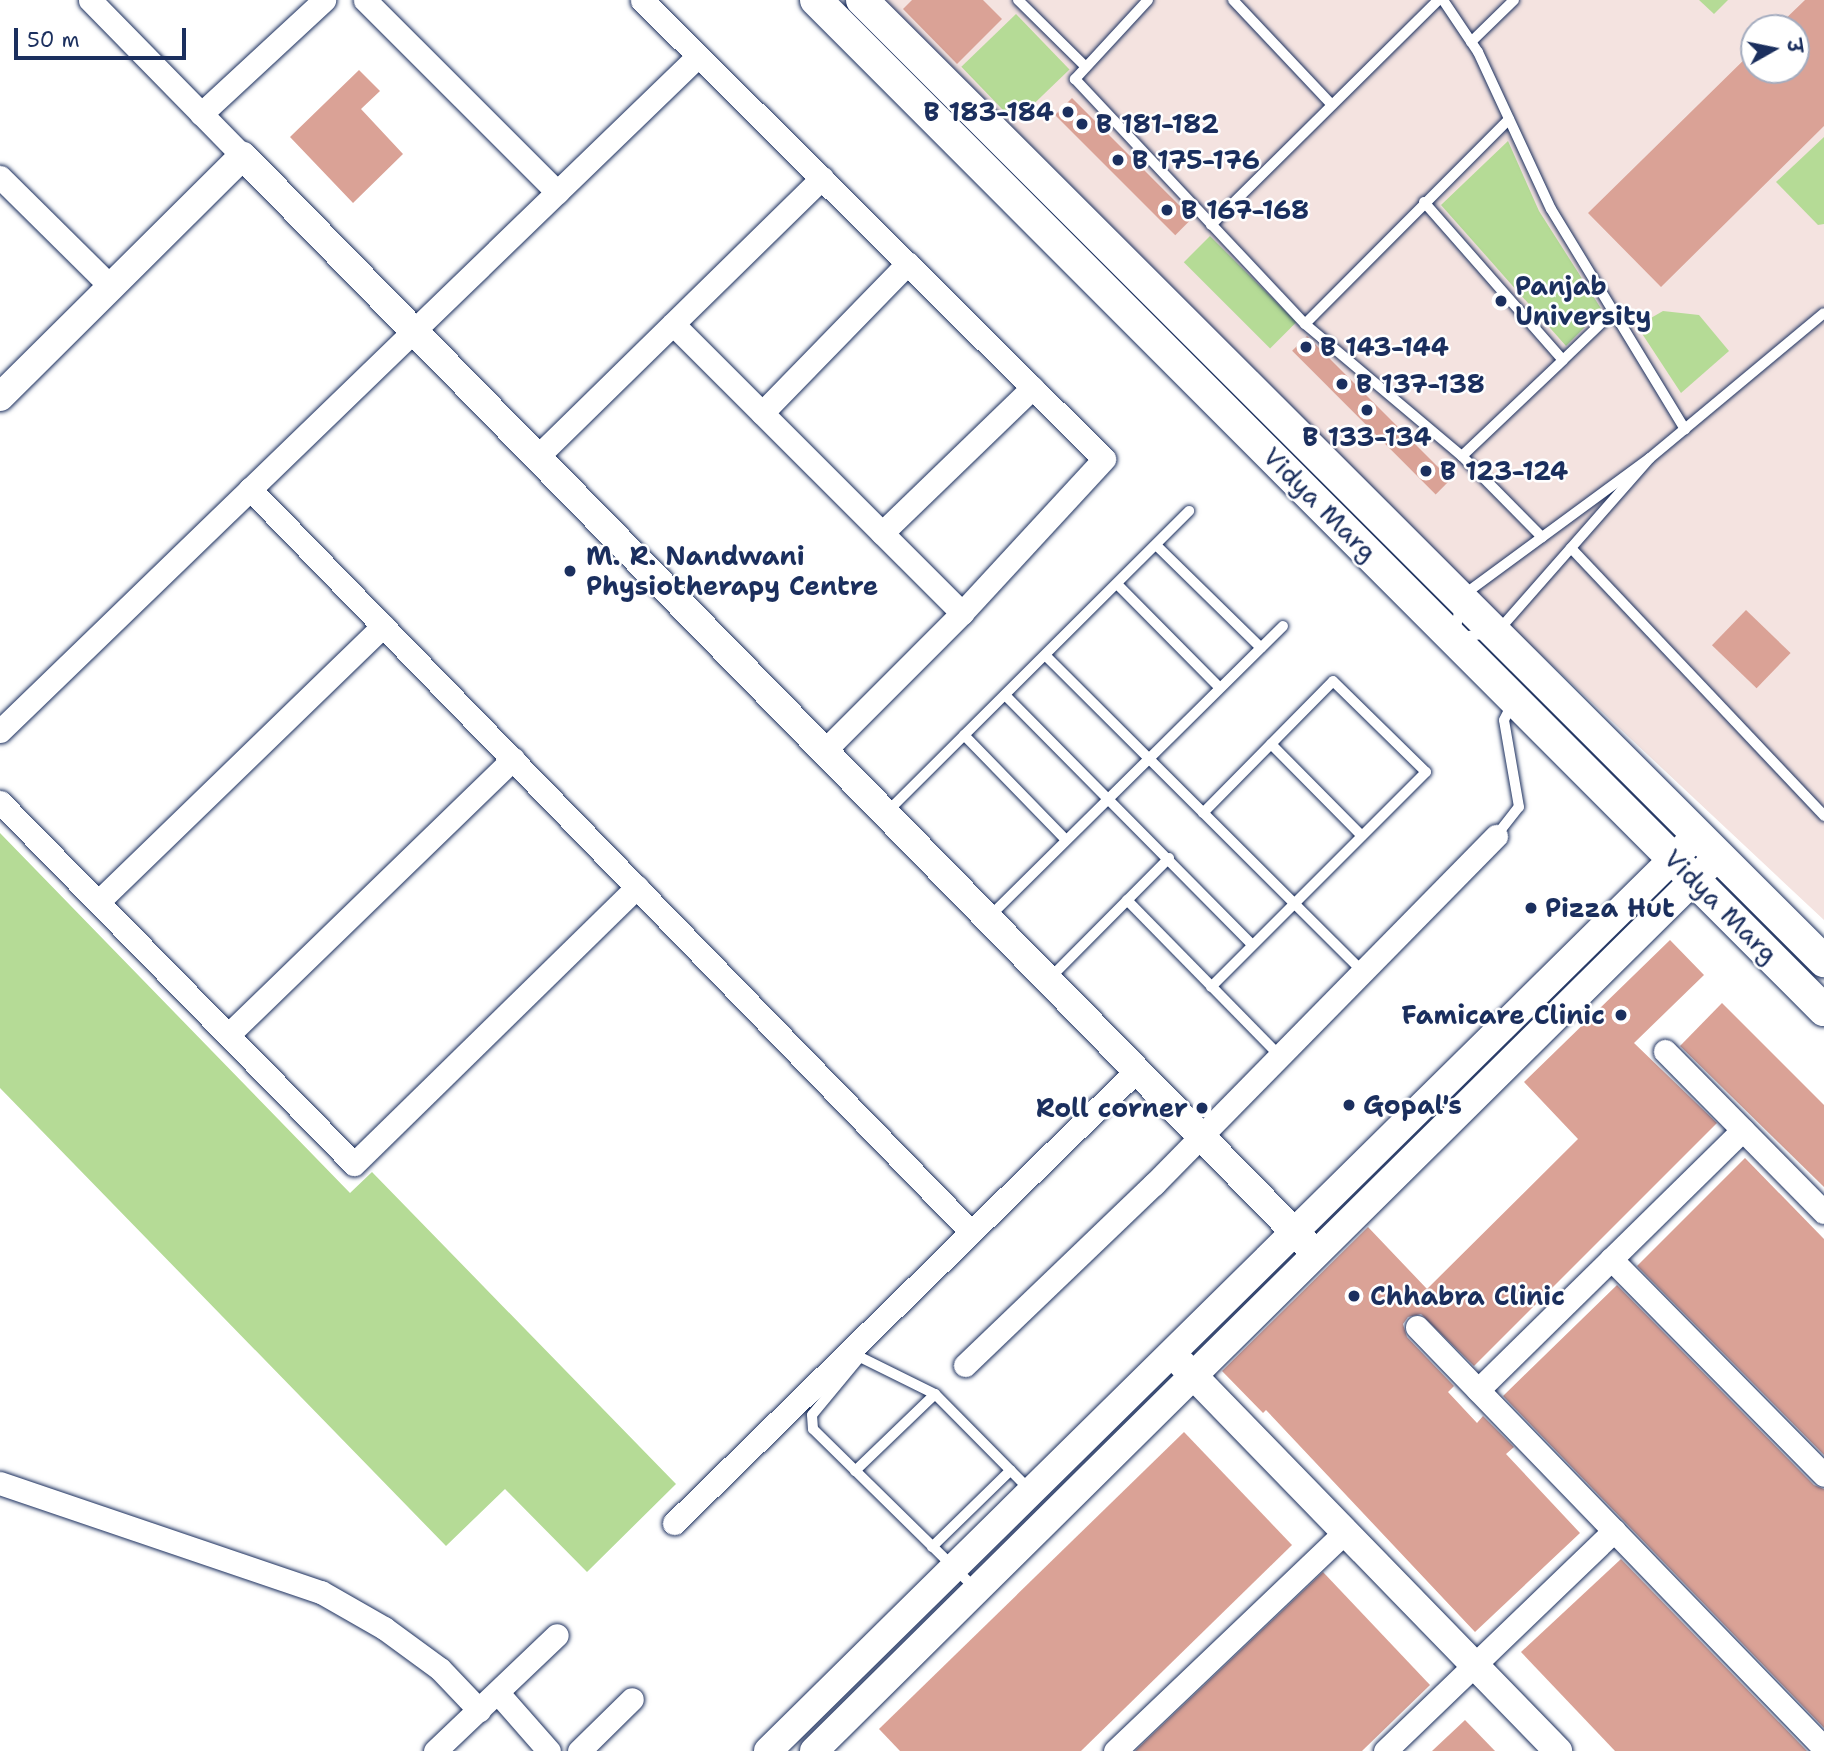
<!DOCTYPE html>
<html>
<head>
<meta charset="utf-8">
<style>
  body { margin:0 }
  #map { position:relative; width:1824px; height:1751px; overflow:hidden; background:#fff; font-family:"Shantell Sans","Playpen Sans Deva",sans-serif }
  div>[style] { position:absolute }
  .built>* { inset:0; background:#f4e3e0 }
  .green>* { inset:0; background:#b5db96; transform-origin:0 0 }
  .building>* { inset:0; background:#daa296; transform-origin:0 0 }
  .roads { filter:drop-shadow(0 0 2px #1b2f5e) drop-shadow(0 0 2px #1b2f5e) }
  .service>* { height:10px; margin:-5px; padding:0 5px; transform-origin:5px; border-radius:5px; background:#fff }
  .minor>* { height:23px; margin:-11.5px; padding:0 11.5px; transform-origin:11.5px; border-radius:11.5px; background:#fff }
  .tertiary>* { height:28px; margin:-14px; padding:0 14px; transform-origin:14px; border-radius:14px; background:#fff }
  .secondary>* { height:32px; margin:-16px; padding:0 16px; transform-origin:16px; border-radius:16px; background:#fff }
  .dots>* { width:19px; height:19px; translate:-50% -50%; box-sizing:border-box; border:4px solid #fff; border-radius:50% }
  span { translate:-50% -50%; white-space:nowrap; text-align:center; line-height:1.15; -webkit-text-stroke:5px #fff; paint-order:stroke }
  .poi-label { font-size:26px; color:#1b2f5e; font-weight:700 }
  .right { translate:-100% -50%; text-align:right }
  .left { translate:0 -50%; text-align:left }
  .street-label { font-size:26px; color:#1b2f5e }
  .north { position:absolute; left:1740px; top:14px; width:70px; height:70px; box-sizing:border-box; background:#fff; border:2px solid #a4acbf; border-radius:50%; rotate:81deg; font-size:19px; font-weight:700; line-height:28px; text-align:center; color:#1b2f5e }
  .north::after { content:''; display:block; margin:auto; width:24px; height:32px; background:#1b2f5e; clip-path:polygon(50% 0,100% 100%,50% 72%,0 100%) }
  .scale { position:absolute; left:14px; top:28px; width:172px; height:32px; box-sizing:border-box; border:4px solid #1b2f5e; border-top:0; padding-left:9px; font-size:21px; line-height:24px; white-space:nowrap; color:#1b2f5e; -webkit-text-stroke:5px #fff; paint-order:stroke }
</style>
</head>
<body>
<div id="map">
  <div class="built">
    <div style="clip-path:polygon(evenodd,876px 0,1824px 0,1824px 920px,1410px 532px,876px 0,1754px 28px,1796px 28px,1796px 70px,1754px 70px,1754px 28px)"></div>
  </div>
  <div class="green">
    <div style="clip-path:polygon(1699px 0,1728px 0,1714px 14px)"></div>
    <div style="left:1016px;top:14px;width:77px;height:76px;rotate:46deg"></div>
    <div style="clip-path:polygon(1824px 137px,1824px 224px,1818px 225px,1776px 182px)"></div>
    <div style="clip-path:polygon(1508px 141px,1539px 211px,1602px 310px,1566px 346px,1441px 205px)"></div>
    <div style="left:1210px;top:236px;width:122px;height:37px;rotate:45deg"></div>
    <div style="clip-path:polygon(1663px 311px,1699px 315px,1729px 351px,1681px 393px,1637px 326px)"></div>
    <div style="clip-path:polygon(0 833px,350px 1193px,372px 1172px,676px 1484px,587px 1572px,505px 1489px,446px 1546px,0 1088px)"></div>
  </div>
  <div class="building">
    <div style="clip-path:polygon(912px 0,983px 0,1002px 19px,957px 64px,903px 9px)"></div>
    <div style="clip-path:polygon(1805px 0,1824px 0,1824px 126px,1661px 287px,1588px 213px,1754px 50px,1754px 70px,1796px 70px,1796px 28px,1776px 28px)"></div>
    <div style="clip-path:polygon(359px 70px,380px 91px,361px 109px,403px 154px,353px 203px,290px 137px)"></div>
    <div style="left:1072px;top:98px;width:170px;height:24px;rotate:45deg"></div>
    <div style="left:1307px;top:336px;width:203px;height:21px;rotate:45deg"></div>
    <div style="left:1746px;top:610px;width:62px;height:49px;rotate:44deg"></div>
    <div style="clip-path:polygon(1670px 940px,1704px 975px,1634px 1043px,1717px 1123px,1474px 1366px,1421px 1314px,1408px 1317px,1403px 1324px,1407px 1337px,1454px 1386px,1448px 1392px,1477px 1423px,1483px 1416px,1514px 1447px,1506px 1454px,1580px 1533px,1475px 1632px,1266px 1410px,1263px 1413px,1222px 1371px,1368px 1227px,1427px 1289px,1578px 1139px,1524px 1082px)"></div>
    <div style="clip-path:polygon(1722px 1003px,1824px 1105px,1824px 1187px,1680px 1046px)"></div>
    <div style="clip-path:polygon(1745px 1158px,1824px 1239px,1824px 1455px,1637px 1266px)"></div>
    <div style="clip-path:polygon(1617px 1285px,1814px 1485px,1824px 1489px,1824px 1728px,1503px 1396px)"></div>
    <div style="clip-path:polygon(1184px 1432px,1292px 1545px,1081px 1751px,900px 1751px,879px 1729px)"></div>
    <div style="clip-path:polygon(1621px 1559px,1807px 1751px,1615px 1751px,1521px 1652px)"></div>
    <div style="clip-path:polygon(1323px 1572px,1430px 1685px,1362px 1751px,1135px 1751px)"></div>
    <div style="clip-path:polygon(1465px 1720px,1495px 1751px,1432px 1751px)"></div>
  </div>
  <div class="roads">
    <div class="service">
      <div style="left:1018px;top:0;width:95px;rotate:44.6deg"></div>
      <div style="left:1148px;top:0;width:108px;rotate:132.7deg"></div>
      <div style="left:1075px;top:79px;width:336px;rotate:46.8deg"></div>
      <div style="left:1305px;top:324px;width:205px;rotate:40.1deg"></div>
      <div style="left:1462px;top:456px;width:114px;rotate:45.4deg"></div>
      <div style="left:1233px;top:0;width:144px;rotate:46.7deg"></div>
      <div style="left:1443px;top:0;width:63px;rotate:56.1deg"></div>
      <div style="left:1478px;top:52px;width:173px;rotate:65.1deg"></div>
      <div style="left:1551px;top:209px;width:258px;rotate:58.7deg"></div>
      <div style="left:1471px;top:42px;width:60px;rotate:-44.3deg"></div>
      <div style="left:1424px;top:202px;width:210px;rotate:48.7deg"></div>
      <div style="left:1563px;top:360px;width:71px;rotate:-43.9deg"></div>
      <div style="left:1211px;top:225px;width:320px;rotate:-44.7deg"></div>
      <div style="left:1305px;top:324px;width:289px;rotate:-45.1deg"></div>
      <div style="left:1462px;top:456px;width:139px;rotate:-43.5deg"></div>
      <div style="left:1650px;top:458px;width:232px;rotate:131.3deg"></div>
      <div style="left:1497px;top:632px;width:43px;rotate:172.1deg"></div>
      <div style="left:1454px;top:638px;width:43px;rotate:-79.2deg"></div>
      <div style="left:1462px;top:596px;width:233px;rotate:-36.3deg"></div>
      <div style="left:1650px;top:458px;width:226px;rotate:-39.8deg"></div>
      <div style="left:1156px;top:545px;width:147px;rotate:44.4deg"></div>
      <div style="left:1571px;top:548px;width:369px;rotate:46.6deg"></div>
      <div style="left:1117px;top:584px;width:146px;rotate:45.3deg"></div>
      <div style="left:1046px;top:656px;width:448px;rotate:44.9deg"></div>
      <div style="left:1005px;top:695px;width:351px;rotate:45.3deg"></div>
      <div style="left:964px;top:735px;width:146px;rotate:45.8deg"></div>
      <div style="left:1271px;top:744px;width:129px;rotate:45.3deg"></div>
      <div style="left:886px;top:813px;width:428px;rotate:-44.9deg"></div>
      <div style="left:1203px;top:813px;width:185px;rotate:-45.4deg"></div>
      <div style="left:1333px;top:681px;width:130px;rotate:44.4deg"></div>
      <div style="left:1426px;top:772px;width:304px;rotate:135deg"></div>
      <div style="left:1496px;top:836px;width:37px;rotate:-52deg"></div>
      <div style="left:1519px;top:807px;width:88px;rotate:-99.8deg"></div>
      <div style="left:1504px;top:720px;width:18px;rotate:-63deg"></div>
      <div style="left:1127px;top:900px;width:219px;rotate:45.6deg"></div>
      <div style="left:988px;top:918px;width:415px;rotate:-44.7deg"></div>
      <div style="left:1050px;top:978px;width:169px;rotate:-45.2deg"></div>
      <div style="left:854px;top:1349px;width:10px;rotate:53deg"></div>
      <div style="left:860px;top:1357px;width:75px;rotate:129.6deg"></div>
      <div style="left:812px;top:1415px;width:14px;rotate:86deg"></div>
      <div style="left:813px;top:1429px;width:227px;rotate:44.5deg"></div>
      <div style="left:860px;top:1357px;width:84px;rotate:26.3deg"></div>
      <div style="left:935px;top:1394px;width:136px;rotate:45.3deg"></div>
      <div style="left:855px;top:1471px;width:111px;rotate:-43.9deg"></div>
      <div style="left:932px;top:1547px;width:110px;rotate:-44.3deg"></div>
    </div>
    <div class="minor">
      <div style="left:90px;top:0;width:219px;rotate:45.6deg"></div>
      <div style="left:365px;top:0;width:272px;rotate:45deg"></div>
      <div style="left:642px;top:0;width:651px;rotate:44.81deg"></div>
      <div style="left:1104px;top:459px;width:209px;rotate:132.7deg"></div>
      <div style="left:962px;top:613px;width:195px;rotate:135deg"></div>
      <div style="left:201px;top:114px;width:168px;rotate:-42.8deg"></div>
      <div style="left:0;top:177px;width:156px;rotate:44.7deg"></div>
      <div style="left:673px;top:324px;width:409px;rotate:45deg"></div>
      <div style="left:762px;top:413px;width:209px;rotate:-45.8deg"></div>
      <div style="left:537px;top:457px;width:399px;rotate:-44.4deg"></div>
      <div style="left:250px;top:489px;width:1035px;rotate:45.86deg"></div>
      <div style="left:882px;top:533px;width:209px;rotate:-44deg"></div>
      <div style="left:0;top:731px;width:971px;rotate:-44.04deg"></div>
      <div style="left:0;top:802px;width:506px;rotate:45.64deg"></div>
      <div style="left:354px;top:1164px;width:396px;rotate:-44.4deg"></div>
      <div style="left:98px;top:902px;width:397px;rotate:-44.1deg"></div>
      <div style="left:228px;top:1035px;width:397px;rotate:-44.1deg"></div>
      <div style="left:1665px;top:1051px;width:226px;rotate:45.4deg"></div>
      <div style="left:1611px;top:1259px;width:303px;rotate:45.4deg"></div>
      <div style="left:1417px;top:1327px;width:586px;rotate:45.97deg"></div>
      <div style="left:965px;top:1365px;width:262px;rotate:-43.8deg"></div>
      <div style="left:1154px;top:1184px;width:488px;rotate:-45.5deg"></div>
      <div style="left:1478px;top:1390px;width:371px;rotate:-44.5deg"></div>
      <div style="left:0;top:1483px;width:339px;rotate:18.8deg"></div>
      <div style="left:321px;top:1592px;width:73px;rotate:29.7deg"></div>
      <div style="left:384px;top:1628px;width:69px;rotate:36.2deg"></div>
      <div style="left:440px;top:1669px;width:57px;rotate:46.4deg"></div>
      <div style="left:674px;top:1523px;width:648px;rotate:-44.37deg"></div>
      <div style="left:498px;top:1693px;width:77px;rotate:48.7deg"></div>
      <div style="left:435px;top:1751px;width:168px;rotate:-43.6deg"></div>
      <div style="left:579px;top:1751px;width:74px;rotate:-44.5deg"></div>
      <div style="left:1115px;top:1751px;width:318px;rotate:-43.6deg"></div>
      <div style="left:1385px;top:1751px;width:318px;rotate:-43.9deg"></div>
    </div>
    <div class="tertiary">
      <div style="left:0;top:397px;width:342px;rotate:-44.8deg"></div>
      <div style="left:243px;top:156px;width:1535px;rotate:45.66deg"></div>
      <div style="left:1182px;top:1364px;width:540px;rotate:45.83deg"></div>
      <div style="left:768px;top:1751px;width:1306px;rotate:-44.6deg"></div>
      <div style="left:814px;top:1751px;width:1274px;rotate:-44.71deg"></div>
    </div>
    <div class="secondary">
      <div style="left:816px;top:0;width:1427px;rotate:45.06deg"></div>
      <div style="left:862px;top:0;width:1360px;rotate:44.97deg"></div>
    </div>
  </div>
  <div class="dots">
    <div style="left:1068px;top:112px;background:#1b2f5e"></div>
    <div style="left:1082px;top:124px;background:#1b2f5e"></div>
    <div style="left:1118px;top:160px;background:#1b2f5e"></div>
    <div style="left:1167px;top:210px;background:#1b2f5e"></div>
    <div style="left:1501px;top:301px;background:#1b2f5e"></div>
    <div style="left:1306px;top:347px;background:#1b2f5e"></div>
    <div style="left:1342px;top:384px;background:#1b2f5e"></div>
    <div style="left:1367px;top:410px;background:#1b2f5e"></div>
    <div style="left:1426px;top:471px;background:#1b2f5e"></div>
    <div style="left:570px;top:571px;background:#1b2f5e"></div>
    <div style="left:1531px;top:908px;background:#1b2f5e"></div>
    <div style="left:1621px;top:1015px;background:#1b2f5e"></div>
    <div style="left:1349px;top:1105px;background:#1b2f5e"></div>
    <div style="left:1202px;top:1108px;background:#1b2f5e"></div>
    <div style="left:1354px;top:1296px;background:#1b2f5e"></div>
  </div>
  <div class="poi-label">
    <span class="right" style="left:1054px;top:112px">B 183-184</span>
    <span class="left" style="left:1096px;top:124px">B 181-182</span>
    <span class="left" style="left:1132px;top:160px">B 175-176</span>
    <span class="left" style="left:1181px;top:210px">B 167-168</span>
    <span class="left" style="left:1515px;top:301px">Panjab<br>University</span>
    <span class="left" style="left:1320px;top:347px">B 143-144</span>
    <span class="left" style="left:1356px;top:384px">B 137-138</span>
    <span style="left:1367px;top:437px">B 133-134</span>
    <span class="left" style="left:1440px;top:471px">B 123-124</span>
    <span class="left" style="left:586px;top:571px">M. R. Nandwani<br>Physiotherapy Centre</span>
    <span class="left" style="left:1545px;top:908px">Pizza Hut</span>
    <span class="right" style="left:1605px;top:1015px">Famicare Clinic</span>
    <span class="left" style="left:1363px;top:1105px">Gopal's</span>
    <span class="right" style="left:1188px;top:1108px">Roll corner</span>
    <span class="left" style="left:1370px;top:1296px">Chhabra Clinic</span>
  </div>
  <div class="street-label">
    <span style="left:1320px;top:504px;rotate:45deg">Vidya Marg</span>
    <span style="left:1721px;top:906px;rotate:45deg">Vidya Marg</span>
  </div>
  <div class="north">उ</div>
  <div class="scale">50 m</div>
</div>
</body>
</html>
